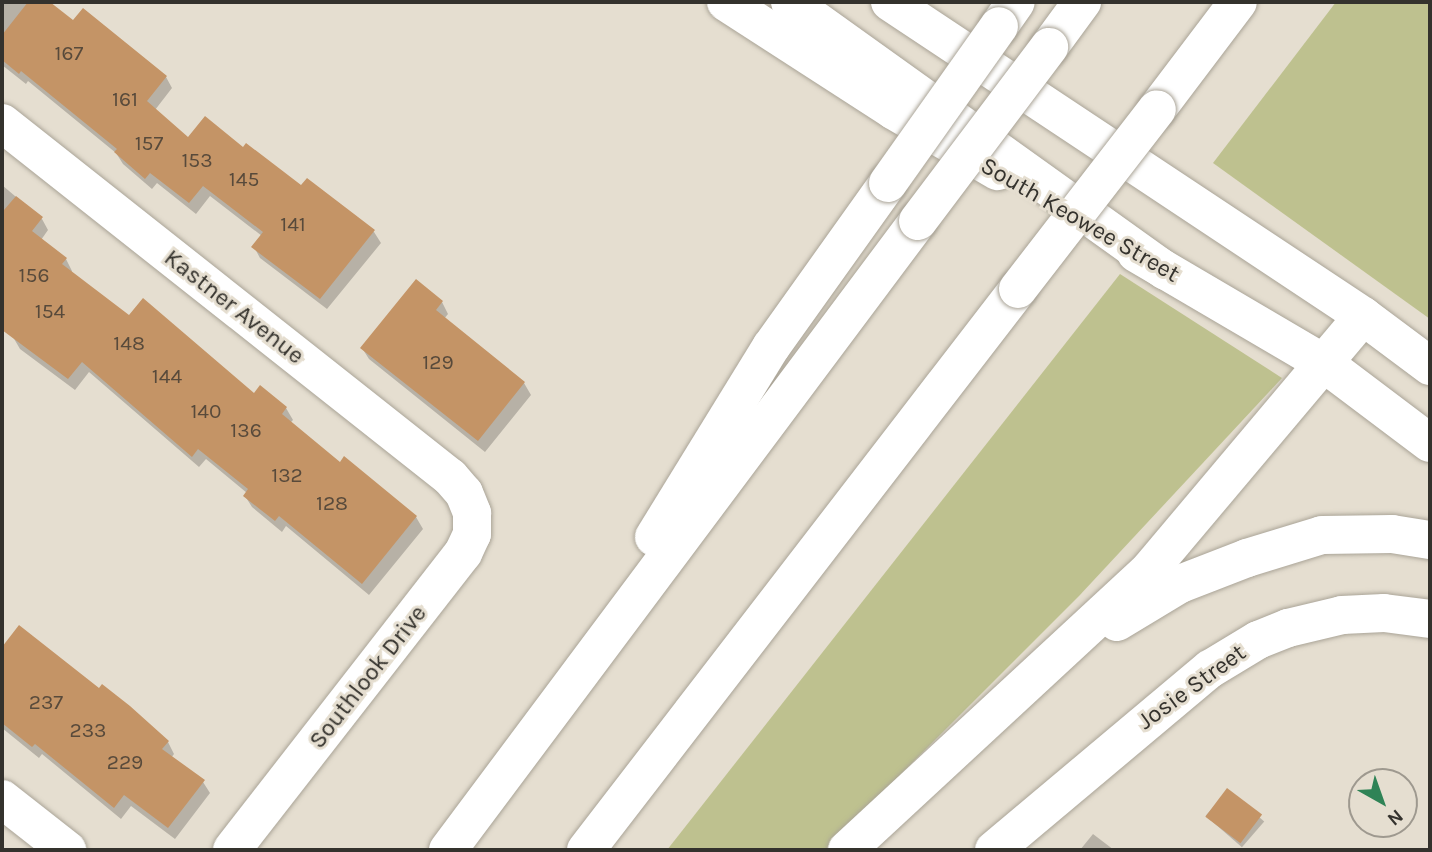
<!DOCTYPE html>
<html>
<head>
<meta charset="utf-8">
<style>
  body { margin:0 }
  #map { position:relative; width:1432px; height:852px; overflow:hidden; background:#e5ded0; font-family:Karla,sans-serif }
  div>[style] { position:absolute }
  .green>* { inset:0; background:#bec18f }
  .shadow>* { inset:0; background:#0003; transform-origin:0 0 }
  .building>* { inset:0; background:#c49466; transform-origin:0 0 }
  .roads { filter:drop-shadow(0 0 2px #aaa497) drop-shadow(0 0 2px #aaa497) }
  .minor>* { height:38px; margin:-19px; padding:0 19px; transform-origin:19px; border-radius:19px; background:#fff }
  .primary>* { height:38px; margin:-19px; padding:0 19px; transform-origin:19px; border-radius:19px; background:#fff }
  .motorway>* { height:38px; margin:-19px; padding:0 19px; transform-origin:19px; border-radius:19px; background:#fff }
  .bridges { filter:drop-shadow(0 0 2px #aaa497) drop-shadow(0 0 2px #aaa497) }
  .motorway-bridge>* { height:38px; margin:-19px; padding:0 19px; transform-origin:19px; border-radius:19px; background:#fff }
  span { translate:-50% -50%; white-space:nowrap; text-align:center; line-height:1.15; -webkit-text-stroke:6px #e5ded0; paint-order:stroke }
  .number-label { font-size:21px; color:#584a3b }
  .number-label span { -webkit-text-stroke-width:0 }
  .street-label { font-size:24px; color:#34322d }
  .frame { position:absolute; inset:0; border:4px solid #34322d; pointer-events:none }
  .north { position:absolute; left:1348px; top:768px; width:70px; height:70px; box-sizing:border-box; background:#e5ded0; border:2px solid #9e998f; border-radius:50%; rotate:140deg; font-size:19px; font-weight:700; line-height:28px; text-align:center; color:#34322d }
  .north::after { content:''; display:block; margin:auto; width:24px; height:32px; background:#2f8356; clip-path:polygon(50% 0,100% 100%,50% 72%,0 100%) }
</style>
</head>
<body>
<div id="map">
  <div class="green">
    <div style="clip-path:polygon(1336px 2px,1430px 2px,1430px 319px,1213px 163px)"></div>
    <div style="clip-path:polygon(1120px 274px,1282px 378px,1079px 596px,825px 850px,667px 850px)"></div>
  </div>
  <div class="shadow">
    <div style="clip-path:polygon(2px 2px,47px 2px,73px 23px,166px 77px,172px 88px,155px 110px,188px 140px,243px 150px,302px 188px,307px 181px,374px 232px,381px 243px,327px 309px,260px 258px,254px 247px,262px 236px,210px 196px,196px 214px,157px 183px,152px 189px,123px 164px,116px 153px,28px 81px,26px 84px,2px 65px)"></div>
    <div style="clip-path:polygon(2px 185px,42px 219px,48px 230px,41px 240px,66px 259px,72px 271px,71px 273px,129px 318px,254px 395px,286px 408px,293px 420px,290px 423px,340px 464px,416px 517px,423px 529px,369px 595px,286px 526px,282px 532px,252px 507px,245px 496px,247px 493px,206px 459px,199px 467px,89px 372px,75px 390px,20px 349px,13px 337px,15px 334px,2px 324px)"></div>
    <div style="clip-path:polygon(442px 302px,448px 314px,444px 319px,524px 383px,531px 395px,485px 452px,369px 359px,362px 348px)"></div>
    <div style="clip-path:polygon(20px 628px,168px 742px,174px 754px,171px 758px,203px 782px,210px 793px,175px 839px,131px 806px,121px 819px,42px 754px,39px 758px,2px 728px,2px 650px)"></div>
    <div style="left:1228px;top:790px;width:48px;height:34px;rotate:41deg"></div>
    <div style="clip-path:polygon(1093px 834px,1114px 850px,1080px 850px)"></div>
  </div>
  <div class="building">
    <div style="clip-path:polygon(28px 2px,50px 2px,73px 20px,83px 8px,167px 76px,147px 101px,188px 137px,205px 116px,243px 147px,246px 143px,301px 185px,307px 178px,375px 230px,320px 299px,251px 247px,263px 232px,203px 186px,189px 203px,150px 173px,145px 179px,114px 152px,117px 149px,21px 71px,19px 74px,2px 60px,2px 35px)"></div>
    <div style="clip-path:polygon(16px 196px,43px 217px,32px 231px,67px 258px,62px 264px,129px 315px,143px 298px,254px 393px,260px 385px,287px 407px,282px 414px,340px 462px,344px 456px,417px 516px,362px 584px,279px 516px,275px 521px,243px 496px,248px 489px,198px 449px,192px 457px,82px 362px,68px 379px,2px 330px,2px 208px,4px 210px)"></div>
    <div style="clip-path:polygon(416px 279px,443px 301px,436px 310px,525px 382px,478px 441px,360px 348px)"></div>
    <div style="clip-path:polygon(19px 625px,99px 688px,102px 684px,130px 706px,169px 741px,162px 749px,205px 780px,168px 828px,124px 795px,114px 808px,35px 744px,32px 747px,2px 723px,2px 647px)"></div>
    <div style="left:1227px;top:788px;width:44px;height:36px;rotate:37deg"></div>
  </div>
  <div class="roads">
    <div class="minor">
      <div style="left:2px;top:123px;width:571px;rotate:38.32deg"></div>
      <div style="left:450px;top:477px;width:21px;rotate:49deg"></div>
      <div style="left:464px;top:493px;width:22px;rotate:68deg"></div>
      <div style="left:472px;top:513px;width:21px;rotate:90deg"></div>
      <div style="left:472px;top:534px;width:21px;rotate:115deg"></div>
      <div style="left:463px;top:553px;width:376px;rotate:127.9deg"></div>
      <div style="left:2px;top:799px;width:83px;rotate:38.1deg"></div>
      <div style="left:994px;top:850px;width:282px;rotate:-40deg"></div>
      <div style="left:1210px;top:669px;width:56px;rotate:-31.1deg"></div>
      <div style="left:1258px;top:640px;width:32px;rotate:-22deg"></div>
      <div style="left:1288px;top:628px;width:56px;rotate:-13.5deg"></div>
      <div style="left:1342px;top:615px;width:42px;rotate:-2.7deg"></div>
      <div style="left:1384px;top:613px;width:46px;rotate:7.4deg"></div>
    </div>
    <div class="primary">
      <div style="left:726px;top:2px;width:199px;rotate:32.9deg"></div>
      <div style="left:893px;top:110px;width:121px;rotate:30.4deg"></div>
      <div style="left:890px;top:2px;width:568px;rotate:33.58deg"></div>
      <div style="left:1363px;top:316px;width:84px;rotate:36.7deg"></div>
      <div style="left:1136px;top:253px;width:219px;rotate:30.4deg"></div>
      <div style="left:1325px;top:364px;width:131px;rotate:37deg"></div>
    </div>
    <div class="motorway">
      <div style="left:790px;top:2px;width:462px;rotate:35.6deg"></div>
      <div style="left:999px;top:26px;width:29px;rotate:-55deg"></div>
      <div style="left:1049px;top:47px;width:56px;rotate:-53.7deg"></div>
      <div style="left:1157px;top:109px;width:134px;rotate:-52.9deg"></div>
      <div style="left:654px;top:537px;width:223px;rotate:-58.4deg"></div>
      <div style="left:771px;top:347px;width:201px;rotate:-54.5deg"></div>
      <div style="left:1117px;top:622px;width:74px;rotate:-31.1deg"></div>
      <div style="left:1180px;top:584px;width:72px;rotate:-21.2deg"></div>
      <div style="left:1247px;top:558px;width:78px;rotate:-17deg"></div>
      <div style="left:1322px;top:535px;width:70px;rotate:-0.8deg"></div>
      <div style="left:1392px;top:534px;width:38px;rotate:9deg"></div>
      <div style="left:448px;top:850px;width:785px;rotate:-53.23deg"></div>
      <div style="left:586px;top:850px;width:708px;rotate:-52.4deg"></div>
      <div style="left:847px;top:850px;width:415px;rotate:-42.8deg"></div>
      <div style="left:1151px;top:568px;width:329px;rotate:-49.9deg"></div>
    </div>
  </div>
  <div class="bridges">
    <div class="motorway-bridge">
      <div style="left:888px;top:183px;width:192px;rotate:-54.7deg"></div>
      <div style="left:918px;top:221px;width:218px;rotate:-53deg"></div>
      <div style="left:1018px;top:289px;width:227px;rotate:-52.3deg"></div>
    </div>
  </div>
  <div class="number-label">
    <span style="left:69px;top:53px">167</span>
    <span style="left:125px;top:99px">161</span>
    <span style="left:149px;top:143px">157</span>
    <span style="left:197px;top:160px">153</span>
    <span style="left:244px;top:179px">145</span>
    <span style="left:293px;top:224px">141</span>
    <span style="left:34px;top:275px">156</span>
    <span style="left:50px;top:311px">154</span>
    <span style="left:129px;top:343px">148</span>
    <span style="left:438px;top:362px">129</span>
    <span style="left:167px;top:376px">144</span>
    <span style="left:206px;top:411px">140</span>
    <span style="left:246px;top:430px">136</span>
    <span style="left:287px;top:475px">132</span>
    <span style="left:332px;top:503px">128</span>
    <span style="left:46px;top:702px">237</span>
    <span style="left:88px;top:730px">233</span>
    <span style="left:125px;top:762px">229</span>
  </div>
  <div class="street-label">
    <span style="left:1080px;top:220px;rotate:30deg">South Keowee Street</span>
    <span style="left:234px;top:307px;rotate:38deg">Kastner Avenue</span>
    <span style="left:368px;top:677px;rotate:-52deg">Southlook Drive</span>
    <span style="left:1192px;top:687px;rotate:-36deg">Josie Street</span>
  </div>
  <div class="frame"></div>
  <div class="north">N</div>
</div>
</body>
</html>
